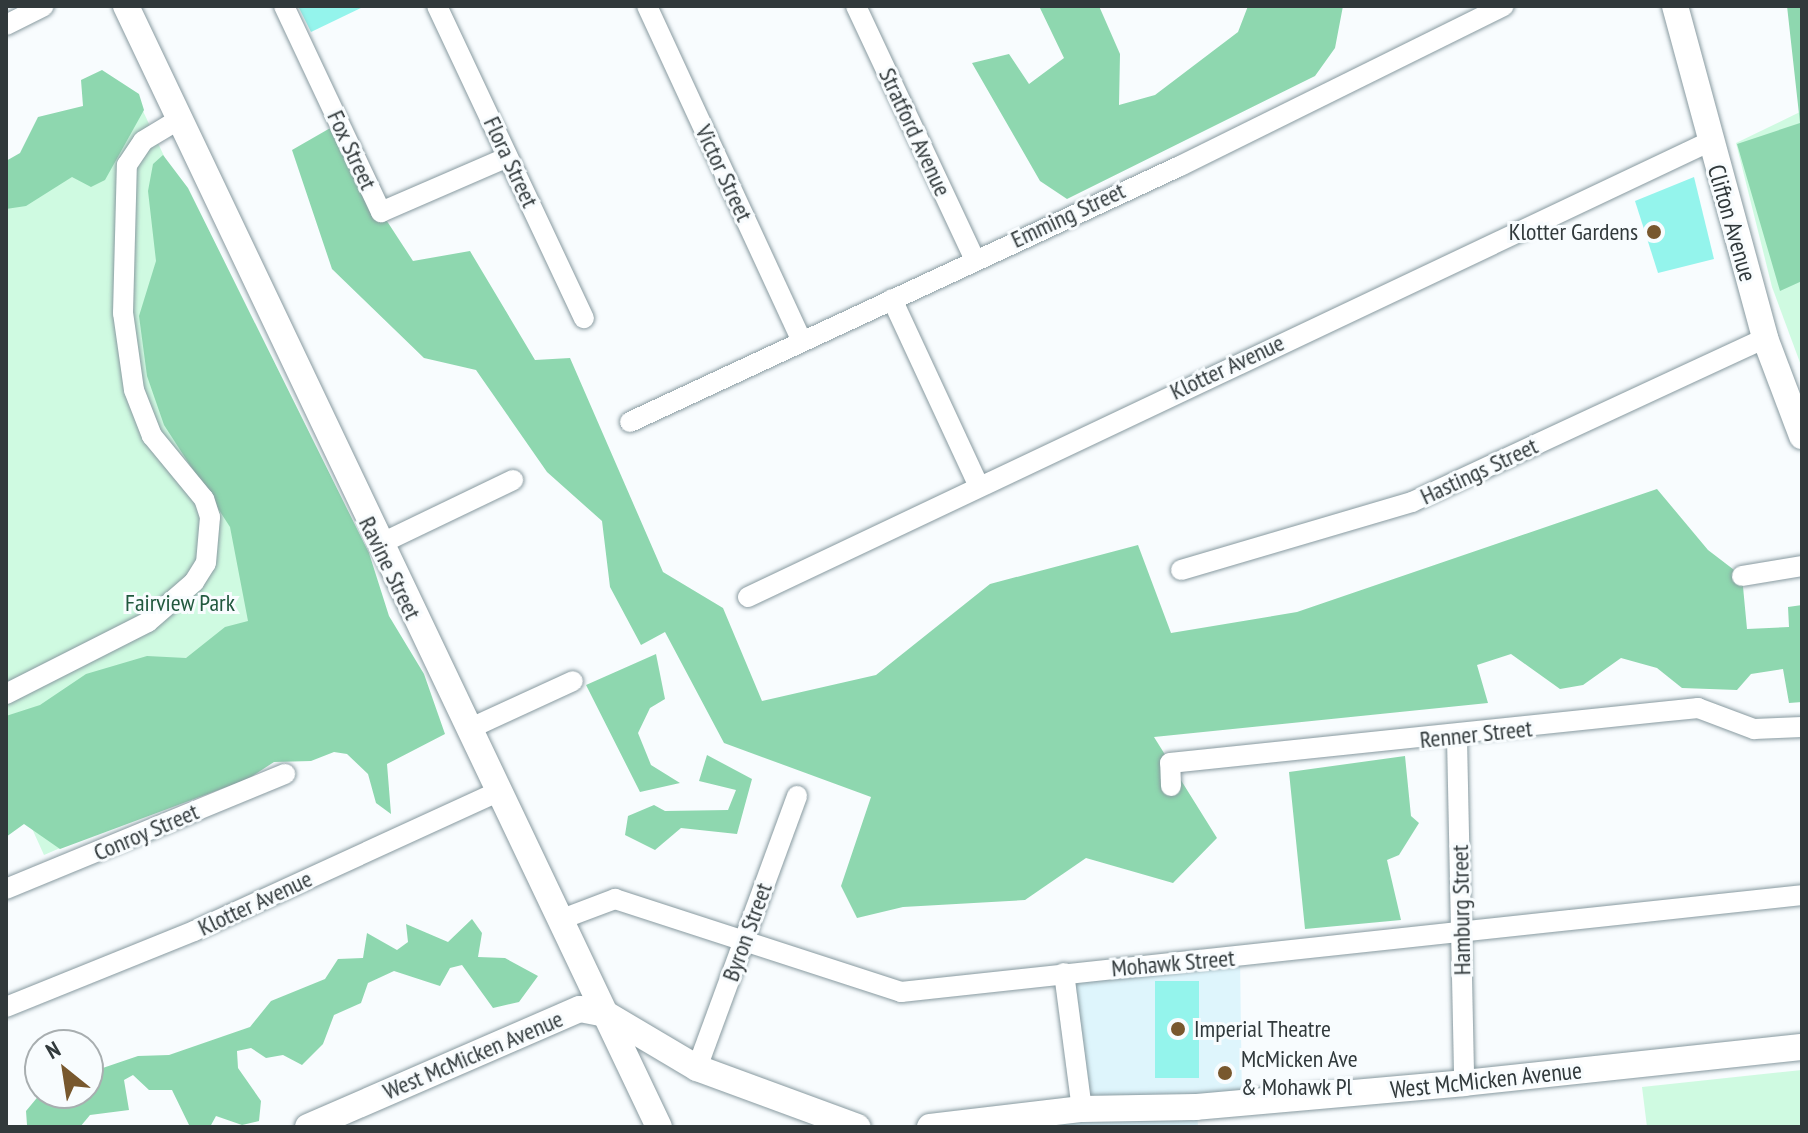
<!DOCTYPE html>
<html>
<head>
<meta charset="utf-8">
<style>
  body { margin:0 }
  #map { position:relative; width:1808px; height:1133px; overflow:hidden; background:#f8fcfe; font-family:"PT Sans Narrow",sans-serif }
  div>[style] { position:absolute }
  .built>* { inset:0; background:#def5fc }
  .green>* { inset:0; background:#cffae1 }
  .forest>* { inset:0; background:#8ed7af }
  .building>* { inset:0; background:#94f4ec; transform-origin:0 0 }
  .roads { filter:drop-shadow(0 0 2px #889aa0) drop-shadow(0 0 2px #889aa0) }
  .street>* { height:20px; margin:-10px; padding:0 10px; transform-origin:10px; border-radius:10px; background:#fff }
  .secondary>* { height:26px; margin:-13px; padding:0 13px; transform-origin:13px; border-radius:13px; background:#fff }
  .dots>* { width:22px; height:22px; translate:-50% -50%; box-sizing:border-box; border:4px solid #f8fcfe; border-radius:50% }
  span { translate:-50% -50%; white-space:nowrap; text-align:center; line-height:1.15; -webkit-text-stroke:6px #f8fcfe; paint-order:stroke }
  .street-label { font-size:24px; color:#31393b }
  .poi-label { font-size:24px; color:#31393b }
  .right { translate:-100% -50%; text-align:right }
  .left { translate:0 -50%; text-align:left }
  .park-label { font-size:24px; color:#21583e }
  .frame { position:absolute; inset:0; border:8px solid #31393b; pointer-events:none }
  .north { position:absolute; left:24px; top:1029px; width:80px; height:80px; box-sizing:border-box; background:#f8fcfe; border:2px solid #a8aeb0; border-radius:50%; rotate:330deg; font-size:22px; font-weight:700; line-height:32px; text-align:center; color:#31393b }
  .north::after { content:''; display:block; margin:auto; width:28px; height:36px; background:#78582e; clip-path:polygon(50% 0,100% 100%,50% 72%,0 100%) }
</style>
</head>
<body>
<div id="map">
  <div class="built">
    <div style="clip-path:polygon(1240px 957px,1242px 1103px,1197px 1107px,1198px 1127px,930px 1127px,1082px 1109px,1064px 973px)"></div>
  </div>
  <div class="green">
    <div style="clip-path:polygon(136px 96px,415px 694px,44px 855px,20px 802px,6px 806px,6px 162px)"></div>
    <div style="clip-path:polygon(1802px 111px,1802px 368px,1772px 287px,1736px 143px)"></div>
    <div style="clip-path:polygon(1802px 1070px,1802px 1127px,1647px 1127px,1642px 1087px)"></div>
  </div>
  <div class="forest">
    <div style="clip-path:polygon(1039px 6px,1099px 6px,1120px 54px,1119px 105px,1155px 95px,1238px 32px,1248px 6px,1343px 6px,1335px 48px,1315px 76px,1067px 199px,1040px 181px,972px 63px,1009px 54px,1029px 84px,1064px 58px)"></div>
    <div style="clip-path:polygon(1787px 6px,1802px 6px,1802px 281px,1780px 291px,1737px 144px,1800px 123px)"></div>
    <div style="clip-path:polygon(102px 70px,139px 94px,144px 110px,105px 180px,91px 187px,72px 177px,26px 206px,6px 209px,6px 161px,20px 153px,38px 117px,83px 106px,81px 80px)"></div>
    <div style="clip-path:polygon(339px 123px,381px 212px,413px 261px,470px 251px,535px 360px,570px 358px,663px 572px,723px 608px,762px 701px,876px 675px,990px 584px,1138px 545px,1171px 633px,1297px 612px,1657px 489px,1708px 550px,1742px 576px,1747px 629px,1789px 627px,1788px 607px,1802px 605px,1802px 702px,1789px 703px,1783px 669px,1751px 674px,1737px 690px,1682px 688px,1657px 668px,1621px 658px,1583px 685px,1560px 689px,1511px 654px,1477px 665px,1488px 703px,1154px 737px,1217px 838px,1173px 883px,1086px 858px,1025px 900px,903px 907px,857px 918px,841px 886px,871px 797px,724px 743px,665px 632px,641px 645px,610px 587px,602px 521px,547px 472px,476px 370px,424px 358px,332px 269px,292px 150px)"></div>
    <div style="clip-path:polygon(163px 155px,188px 188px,369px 553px,389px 616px,424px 674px,445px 734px,387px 764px,391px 814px,376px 803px,368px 774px,347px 754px,334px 752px,311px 761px,274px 762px,248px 779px,60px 849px,24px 824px,6px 837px,6px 716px,40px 705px,86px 674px,147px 656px,186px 658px,225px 627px,248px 621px,230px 527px,164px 425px,147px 376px,139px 316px,156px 261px,148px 191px,153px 164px)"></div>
    <div style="clip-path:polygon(656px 654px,665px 699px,650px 708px,638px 733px,651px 765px,680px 783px,640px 792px,586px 685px)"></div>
    <div style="clip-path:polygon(707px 755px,752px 779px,737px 834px,681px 828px,655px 850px,625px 835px,628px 816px,654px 805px,665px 811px,728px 810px,736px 790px,699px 781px)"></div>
    <div style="clip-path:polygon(1405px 756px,1411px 816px,1419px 823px,1399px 855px,1387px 860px,1401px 920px,1305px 929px,1289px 772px)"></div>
    <div style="clip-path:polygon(472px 919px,482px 933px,478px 957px,505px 958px,538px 976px,519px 1002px,493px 1008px,462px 965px,450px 968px,440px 986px,394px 971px,368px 983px,361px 1003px,334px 1015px,323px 1044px,302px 1065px,283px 1055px,266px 1058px,251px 1048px,237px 1051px,238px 1068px,261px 1101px,259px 1121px,242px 1125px,216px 1116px,210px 1127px,190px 1127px,172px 1090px,149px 1090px,133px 1075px,124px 1080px,129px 1110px,90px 1115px,80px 1127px,27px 1125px,26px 1111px,41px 1093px,88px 1093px,88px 1073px,138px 1056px,169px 1055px,250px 1027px,271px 1001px,325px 979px,338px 959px,363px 958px,367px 933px,397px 950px,408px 942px,406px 924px,448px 942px)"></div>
  </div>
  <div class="building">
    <div style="clip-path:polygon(298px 6px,365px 6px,311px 32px)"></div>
    <div style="clip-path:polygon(1694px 177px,1714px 259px,1658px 273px,1635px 201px)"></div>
    <div style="left:1155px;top:981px;width:44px;height:97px"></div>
  </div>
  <div class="roads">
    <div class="street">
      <div style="left:284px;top:6px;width:228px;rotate:64.8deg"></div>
      <div style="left:381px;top:212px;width:138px;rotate:-23.4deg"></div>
      <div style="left:437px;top:6px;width:345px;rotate:64.8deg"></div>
      <div style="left:647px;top:6px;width:368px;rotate:65.2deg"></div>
      <div style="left:856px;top:6px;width:278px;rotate:64.9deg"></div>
      <div style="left:6px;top:25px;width:42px;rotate:-26.6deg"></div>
      <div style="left:892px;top:299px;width:206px;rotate:65.1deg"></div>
      <div style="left:630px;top:422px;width:607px;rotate:-24.96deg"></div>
      <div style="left:1180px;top:166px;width:361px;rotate:-26.3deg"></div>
      <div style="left:378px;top:545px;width:150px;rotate:-25.7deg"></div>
      <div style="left:1181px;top:570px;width:241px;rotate:-16.4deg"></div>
      <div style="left:1412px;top:502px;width:389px;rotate:-24.9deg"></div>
      <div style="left:1742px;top:576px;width:61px;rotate:-9.5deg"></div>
      <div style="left:748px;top:597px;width:1063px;rotate:-25.34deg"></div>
      <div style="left:6px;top:694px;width:159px;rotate:-26.9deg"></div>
      <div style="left:148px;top:622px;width:61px;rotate:-41deg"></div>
      <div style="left:194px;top:582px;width:22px;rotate:-58deg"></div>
      <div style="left:206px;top:563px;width:46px;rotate:-85deg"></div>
      <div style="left:210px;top:517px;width:19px;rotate:-108deg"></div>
      <div style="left:204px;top:499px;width:82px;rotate:-129.5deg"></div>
      <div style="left:152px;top:436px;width:49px;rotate:-111.4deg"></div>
      <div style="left:134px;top:390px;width:78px;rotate:-98.1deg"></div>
      <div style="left:123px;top:313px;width:148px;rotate:-88.5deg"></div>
      <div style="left:127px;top:165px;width:29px;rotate:-56deg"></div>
      <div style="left:143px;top:141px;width:41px;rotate:-31deg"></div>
      <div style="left:471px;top:728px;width:112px;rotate:-24.7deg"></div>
      <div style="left:1457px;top:738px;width:345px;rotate:88.8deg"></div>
      <div style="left:1171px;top:786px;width:23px;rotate:-92deg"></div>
      <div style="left:1170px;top:763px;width:531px;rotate:-5.95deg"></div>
      <div style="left:1698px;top:708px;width:60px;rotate:20.6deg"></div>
      <div style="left:1754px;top:729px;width:48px;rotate:-2.4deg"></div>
      <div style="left:6px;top:889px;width:302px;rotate:-22.4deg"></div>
      <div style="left:562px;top:919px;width:57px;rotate:-20.7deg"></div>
      <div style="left:615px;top:899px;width:301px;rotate:18deg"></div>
      <div style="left:901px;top:992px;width:906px;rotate:-6.14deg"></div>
      <div style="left:1064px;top:973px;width:137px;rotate:82.5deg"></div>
      <div style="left:6px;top:1007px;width:203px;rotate:-22deg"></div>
      <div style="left:194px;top:931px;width:337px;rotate:-24.6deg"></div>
      <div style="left:697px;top:1068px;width:290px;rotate:-69.8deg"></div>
    </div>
    <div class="secondary">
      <div style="left:126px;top:6px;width:1241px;rotate:64.57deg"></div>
      <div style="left:1675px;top:6px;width:344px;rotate:74.8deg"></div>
      <div style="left:1765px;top:338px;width:105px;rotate:69.3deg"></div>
      <div style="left:308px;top:1127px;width:296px;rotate:-23.5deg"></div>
      <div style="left:580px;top:1009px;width:26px;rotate:11deg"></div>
      <div style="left:606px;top:1014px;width:106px;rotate:30.7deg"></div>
      <div style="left:697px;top:1068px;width:171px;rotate:20.2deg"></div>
      <div style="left:930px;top:1127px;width:153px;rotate:-6.8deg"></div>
      <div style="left:1082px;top:1109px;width:114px;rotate:-1deg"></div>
      <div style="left:1196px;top:1107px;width:269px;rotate:-5.1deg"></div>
      <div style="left:1464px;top:1083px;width:340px;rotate:-6.1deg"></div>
    </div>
  </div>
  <div class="dots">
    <div style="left:1654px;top:232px;background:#78582e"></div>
    <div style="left:1178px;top:1029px;background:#78582e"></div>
    <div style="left:1225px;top:1073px;background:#78582e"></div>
  </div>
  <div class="street-label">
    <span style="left:915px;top:132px;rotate:65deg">Stratford Avenue</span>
    <span style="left:352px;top:150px;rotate:65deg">Fox Street</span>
    <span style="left:511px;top:162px;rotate:65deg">Flora Street</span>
    <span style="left:724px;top:173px;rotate:65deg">Victor Street</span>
    <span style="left:1068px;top:215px;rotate:-25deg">Emming Street</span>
    <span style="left:1732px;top:223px;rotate:74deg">Clifton Avenue</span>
    <span style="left:1227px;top:367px;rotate:-25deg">Klotter Avenue</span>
    <span style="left:1479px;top:471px;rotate:-25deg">Hastings Street</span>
    <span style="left:390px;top:568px;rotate:64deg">Ravine Street</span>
    <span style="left:1476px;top:734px;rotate:-6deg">Renner Street</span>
    <span style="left:146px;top:832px;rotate:-23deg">Conroy Street</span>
    <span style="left:255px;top:903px;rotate:-25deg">Klotter Avenue</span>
    <span style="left:1461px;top:910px;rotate:-91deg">Hamburg Street</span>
    <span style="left:747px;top:932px;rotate:-70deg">Byron Street</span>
    <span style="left:1173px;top:963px;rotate:-5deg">Mohawk Street</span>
    <span style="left:473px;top:1055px;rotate:-23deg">West McMicken Avenue</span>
    <span style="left:1486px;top:1080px;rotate:-6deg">West McMicken Avenue</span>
  </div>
  <div class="poi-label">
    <span class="right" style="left:1638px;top:232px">Klotter Gardens</span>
    <span class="left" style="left:1194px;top:1029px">Imperial Theatre</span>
    <span class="left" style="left:1241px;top:1073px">McMicken Ave<br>&amp; Mohawk Pl</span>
  </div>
  <div class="park-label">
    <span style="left:180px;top:603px">Fairview Park</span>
  </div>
  <div class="frame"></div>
  <div class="north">N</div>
</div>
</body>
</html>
